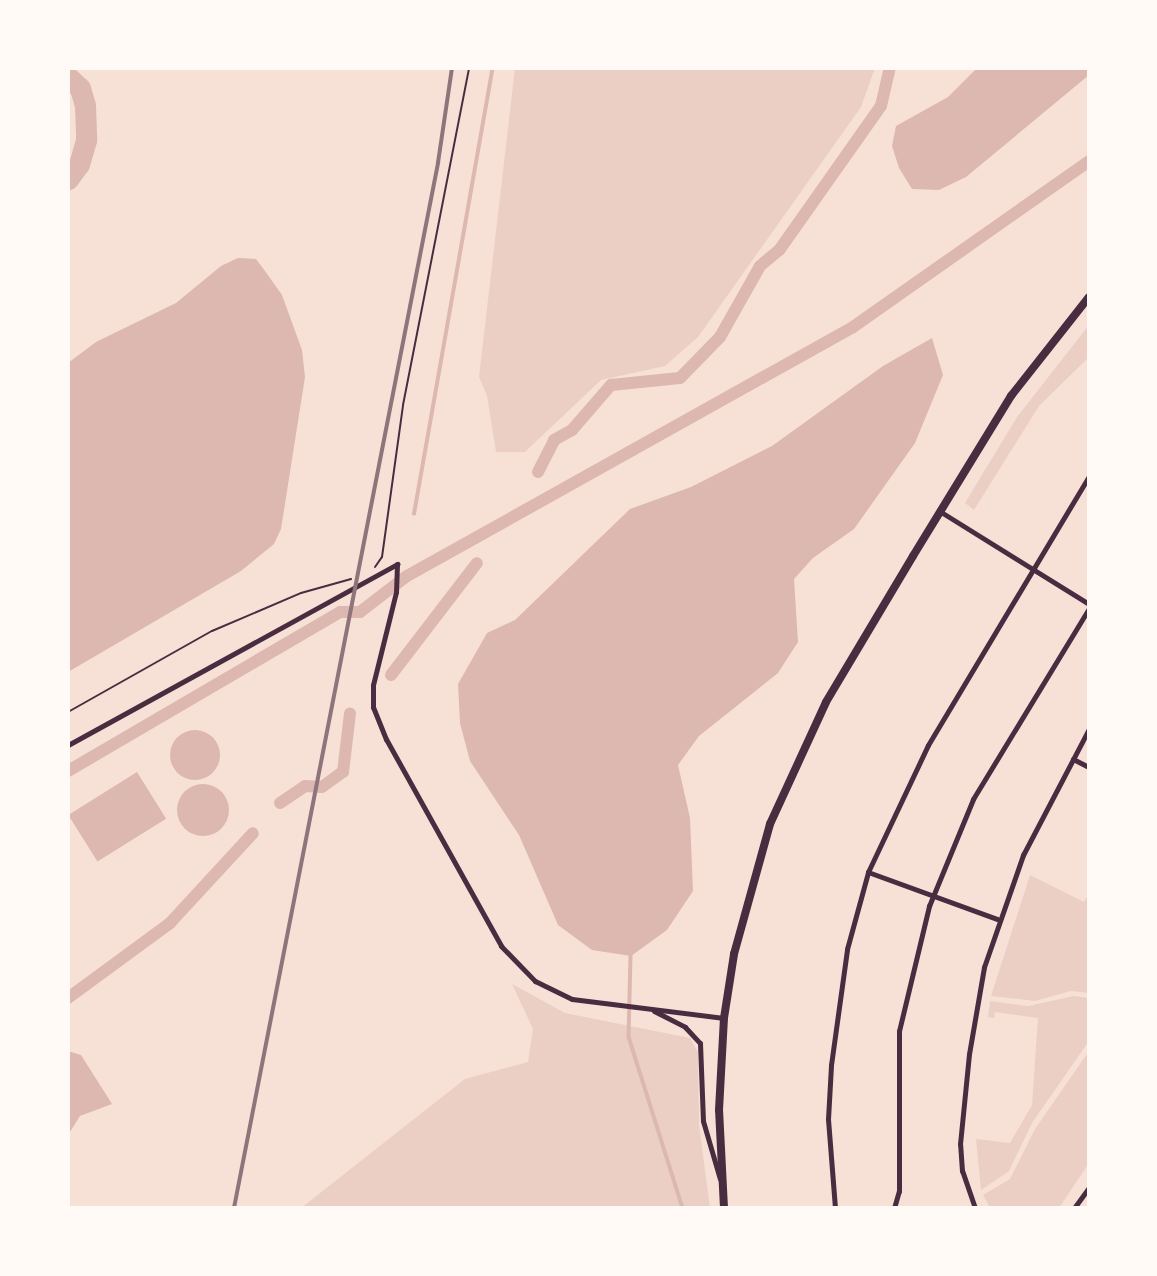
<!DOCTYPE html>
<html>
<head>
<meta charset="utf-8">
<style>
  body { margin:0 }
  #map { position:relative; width:1157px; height:1276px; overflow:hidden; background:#f7e1d7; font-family:"Open Sans",sans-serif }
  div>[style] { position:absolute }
  .green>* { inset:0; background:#ebcfc5 }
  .water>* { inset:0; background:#dcb8b0; transform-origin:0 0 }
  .round { border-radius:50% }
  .stream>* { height:3.5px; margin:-1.75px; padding:0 1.75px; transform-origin:1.75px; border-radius:1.75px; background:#dcb8b0 }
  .canal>* { height:12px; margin:-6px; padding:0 6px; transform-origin:6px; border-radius:6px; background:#dcb8b0 }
  .river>* { height:21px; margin:-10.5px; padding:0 10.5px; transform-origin:10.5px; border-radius:10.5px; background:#dcb8b0 }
  .path>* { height:2px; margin:-1px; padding:0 1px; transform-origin:1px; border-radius:1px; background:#4a2c40 }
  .minor>* { height:5px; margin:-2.5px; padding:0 2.5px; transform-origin:2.5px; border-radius:2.5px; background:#4a2c40 }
  .secondary>* { height:8px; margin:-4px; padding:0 4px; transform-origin:4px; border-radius:4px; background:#4a2c40 }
  .rail>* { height:3.5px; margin:-1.75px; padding:0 1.75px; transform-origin:1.75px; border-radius:1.75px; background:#8f747c }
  span { translate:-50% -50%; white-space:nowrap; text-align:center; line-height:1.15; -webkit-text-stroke:5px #fffaf5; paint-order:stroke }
  .frame { position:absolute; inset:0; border:70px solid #fffaf5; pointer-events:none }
</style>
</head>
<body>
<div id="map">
  <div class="green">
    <div style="clip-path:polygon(515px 68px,875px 68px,861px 107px,698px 337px,665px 366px,601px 380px,525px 452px,496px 452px,487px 396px,479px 377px)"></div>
    <div style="clip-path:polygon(1089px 325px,1089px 357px,1039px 406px,974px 510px,965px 503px,1017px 417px)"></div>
    <div style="clip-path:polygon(1030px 875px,1084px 902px,1089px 894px,1089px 993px,1071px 991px,1035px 1001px,991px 996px)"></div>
    <div style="clip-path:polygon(512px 984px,565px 1013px,690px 1038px,698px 1052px,699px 1125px,710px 1208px,301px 1208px,465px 1079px,528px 1062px,533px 1029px)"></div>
    <div style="clip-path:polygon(1074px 996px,1089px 998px,1089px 1041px,1032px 1123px,1009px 1171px,981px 1190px,976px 1139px,1010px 1143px,1032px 1105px,1038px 1018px,995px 1012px,994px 1018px,988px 1017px,990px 1001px,1028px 1006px)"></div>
    <div style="clip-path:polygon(1089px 1051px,1089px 1163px,1059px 1208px,990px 1208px,983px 1195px,1010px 1179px,1035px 1129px)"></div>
  </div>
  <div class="water">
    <div style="clip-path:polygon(977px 68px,1089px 68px,1089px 75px,966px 177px,939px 190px,912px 189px,899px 168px,892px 146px,896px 126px,948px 97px)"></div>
    <div style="clip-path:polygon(238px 258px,256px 259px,265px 271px,282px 295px,302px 350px,305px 377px,281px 529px,274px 544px,241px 571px,68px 672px,68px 363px,96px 342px,176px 303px,221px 266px)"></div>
    <div style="clip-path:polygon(932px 338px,943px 375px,915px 443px,854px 529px,813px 558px,794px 579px,798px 642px,778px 673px,699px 736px,678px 765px,690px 818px,693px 891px,667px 930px,631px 956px,592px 950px,558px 925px,519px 835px,470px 761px,460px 723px,458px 684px,487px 633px,515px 620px,630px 509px,691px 487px,772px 446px,883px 366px)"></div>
    <div class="round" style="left:170px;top:730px;width:50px;height:50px"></div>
    <div style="left:137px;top:772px;width:55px;height:81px;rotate:58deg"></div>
    <div class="round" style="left:177px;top:784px;width:52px;height:52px"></div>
    <div style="clip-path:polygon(68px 1051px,81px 1055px,112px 1104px,80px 1116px,68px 1135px)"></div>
  </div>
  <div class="stream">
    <div style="left:414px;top:514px;width:453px;rotate:-80deg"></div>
    <div style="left:631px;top:956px;width:81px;rotate:91.4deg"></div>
    <div style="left:629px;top:1037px;width:179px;rotate:72.5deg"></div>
  </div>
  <div class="canal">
    <div style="left:538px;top:472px;width:36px;rotate:-63deg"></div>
    <div style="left:554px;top:440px;width:21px;rotate:-29deg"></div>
    <div style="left:572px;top:430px;width:60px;rotate:-49.1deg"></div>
    <div style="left:611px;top:385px;width:69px;rotate:-5.8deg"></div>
    <div style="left:680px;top:378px;width:57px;rotate:-45.7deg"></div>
    <div style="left:720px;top:337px;width:81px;rotate:-60.6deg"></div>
    <div style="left:760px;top:266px;width:26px;rotate:-40deg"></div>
    <div style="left:780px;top:249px;width:175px;rotate:-54.8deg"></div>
    <div style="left:881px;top:106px;width:39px;rotate:-77deg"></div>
    <div style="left:391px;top:675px;width:141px;rotate:-52.5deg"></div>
    <div style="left:68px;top:771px;width:315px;rotate:-30.3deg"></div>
    <div style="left:340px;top:612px;width:20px"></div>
    <div style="left:360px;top:612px;width:59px;rotate:-37.5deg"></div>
    <div style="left:407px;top:576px;width:511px;rotate:-29.17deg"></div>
    <div style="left:853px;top:327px;width:289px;rotate:-35.1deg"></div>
    <div style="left:280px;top:803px;width:30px;rotate:-34deg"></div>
    <div style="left:305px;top:786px;width:17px;rotate:3deg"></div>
    <div style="left:322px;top:787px;width:26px;rotate:-36deg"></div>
    <div style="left:343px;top:772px;width:59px;rotate:-83.2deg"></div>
    <div style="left:68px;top:998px;width:127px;rotate:-36.3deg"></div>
    <div style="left:170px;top:923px;width:122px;rotate:-47.3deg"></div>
  </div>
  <div class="river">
    <div style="left:68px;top:77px;width:16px;rotate:43deg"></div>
    <div style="left:80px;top:88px;width:18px;rotate:74deg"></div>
    <div style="left:85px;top:105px;width:35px;rotate:88deg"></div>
    <div style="left:86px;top:140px;width:25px;rotate:106deg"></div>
    <div style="left:79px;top:164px;width:19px;rotate:126deg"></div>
  </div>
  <div class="path">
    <div style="left:375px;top:567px;width:12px;rotate:-55deg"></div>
    <div style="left:382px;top:557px;width:153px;rotate:-82.1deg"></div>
    <div style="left:403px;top:405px;width:343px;rotate:-78.9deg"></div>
    <div style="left:68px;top:712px;width:165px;rotate:-29.4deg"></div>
    <div style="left:212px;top:631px;width:97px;rotate:-23.1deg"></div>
    <div style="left:301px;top:593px;width:52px;rotate:-15.6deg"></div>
  </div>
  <div class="minor">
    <div style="left:941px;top:512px;width:174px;rotate:31.9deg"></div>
    <div style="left:68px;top:745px;width:376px;rotate:-28.8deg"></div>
    <div style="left:397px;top:564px;width:28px;rotate:92deg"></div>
    <div style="left:396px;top:592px;width:96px;rotate:103.9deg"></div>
    <div style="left:373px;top:685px;width:22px;rotate:90deg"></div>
    <div style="left:373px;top:707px;width:35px;rotate:68deg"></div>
    <div style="left:386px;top:739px;width:237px;rotate:60.9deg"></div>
    <div style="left:501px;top:946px;width:49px;rotate:45.8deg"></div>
    <div style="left:535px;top:981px;width:41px;rotate:25.9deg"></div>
    <div style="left:572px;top:999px;width:153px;rotate:7.1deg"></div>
    <div style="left:1073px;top:759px;width:18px;rotate:27deg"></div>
    <div style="left:868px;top:872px;width:137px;rotate:20deg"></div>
    <div style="left:654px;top:1011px;width:35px;rotate:27deg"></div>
    <div style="left:685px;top:1027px;width:22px;rotate:47deg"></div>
    <div style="left:700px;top:1043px;width:78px;rotate:87.8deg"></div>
    <div style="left:703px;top:1121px;width:60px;rotate:73.7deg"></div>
    <div style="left:835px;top:1208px;width:89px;rotate:-94.5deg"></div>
    <div style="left:828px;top:1119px;width:54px;rotate:-86.8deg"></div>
    <div style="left:831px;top:1065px;width:117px;rotate:-82.1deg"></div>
    <div style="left:847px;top:949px;width:80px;rotate:-74.7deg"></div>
    <div style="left:868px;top:872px;width:140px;rotate:-64.7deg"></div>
    <div style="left:928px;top:745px;width:313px;rotate:-59.1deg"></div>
    <div style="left:894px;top:1208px;width:18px;rotate:-74deg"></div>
    <div style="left:899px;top:1191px;width:160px;rotate:-90deg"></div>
    <div style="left:899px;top:1031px;width:129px;rotate:-76.5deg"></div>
    <div style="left:929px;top:906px;width:116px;rotate:-67.6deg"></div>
    <div style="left:973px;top:799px;width:223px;rotate:-58.7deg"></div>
    <div style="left:975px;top:1208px;width:39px;rotate:-109deg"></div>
    <div style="left:962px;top:1171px;width:27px;rotate:-94deg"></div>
    <div style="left:960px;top:1144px;width:90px;rotate:-84.3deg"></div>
    <div style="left:969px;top:1054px;width:88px;rotate:-80.2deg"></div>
    <div style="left:984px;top:967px;width:119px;rotate:-70.8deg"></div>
    <div style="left:1023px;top:855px;width:142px;rotate:-62.4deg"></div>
    <div style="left:1074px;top:1208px;width:26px;rotate:-54deg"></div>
  </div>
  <div class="secondary">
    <div style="left:724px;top:1208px;width:98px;rotate:-92.9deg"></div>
    <div style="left:719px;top:1110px;width:92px;rotate:-86.9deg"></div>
    <div style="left:724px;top:1018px;width:65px;rotate:-81.1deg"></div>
    <div style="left:734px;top:954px;width:135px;rotate:-74.5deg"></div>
    <div style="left:770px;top:824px;width:134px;rotate:-65.3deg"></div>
    <div style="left:826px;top:702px;width:170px;rotate:-59.2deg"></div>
    <div style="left:913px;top:556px;width:188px;rotate:-58.5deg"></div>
    <div style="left:1011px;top:396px;width:126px;rotate:-51.8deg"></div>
  </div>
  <div class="rail">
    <div style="left:234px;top:1208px;width:1065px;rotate:-78.95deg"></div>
    <div style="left:438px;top:163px;width:96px;rotate:-81.6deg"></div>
  </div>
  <div class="frame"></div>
</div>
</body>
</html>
